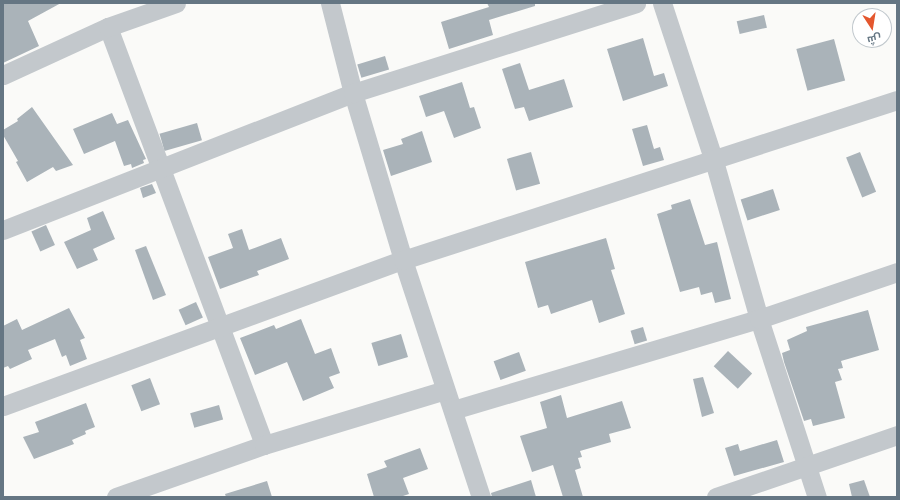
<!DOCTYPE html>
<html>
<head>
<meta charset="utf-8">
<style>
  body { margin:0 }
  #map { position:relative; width:900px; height:500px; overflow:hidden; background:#fafaf8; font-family:Figtree,Cairo,sans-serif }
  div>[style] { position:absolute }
  .building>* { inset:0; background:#aab3b9; transform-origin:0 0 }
  .minor>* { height:19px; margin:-9.5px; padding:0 9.5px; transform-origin:9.5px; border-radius:9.5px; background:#c3c8cc }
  span { translate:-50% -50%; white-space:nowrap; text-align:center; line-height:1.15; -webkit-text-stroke:4px #fff; paint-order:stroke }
  .frame { position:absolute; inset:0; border:4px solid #657683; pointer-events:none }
  .north { position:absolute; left:852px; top:8px; width:40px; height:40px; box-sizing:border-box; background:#fff; border:1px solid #c1c8cd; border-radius:50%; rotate:168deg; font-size:11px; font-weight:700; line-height:16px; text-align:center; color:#657683 }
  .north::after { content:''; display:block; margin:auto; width:14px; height:18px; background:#e4572e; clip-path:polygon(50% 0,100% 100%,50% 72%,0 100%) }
</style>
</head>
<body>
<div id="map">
  <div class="building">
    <div style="clip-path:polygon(3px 3px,61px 3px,28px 21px,39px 46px,3px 63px)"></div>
    <div style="clip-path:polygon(487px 3px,535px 3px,535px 6px,489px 20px,493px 35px,449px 49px,441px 22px,489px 7px)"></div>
    <div style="left:764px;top:15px;width:13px;height:28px;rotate:77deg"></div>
    <div style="clip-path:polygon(643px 38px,654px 76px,664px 73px,668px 86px,623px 101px,607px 49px)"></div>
    <div style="left:834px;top:39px;width:43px;height:39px;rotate:75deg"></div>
    <div style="left:385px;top:56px;width:14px;height:29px;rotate:73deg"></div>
    <div style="clip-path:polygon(520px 63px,529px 90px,564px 79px,573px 107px,529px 121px,524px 107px,515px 109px,502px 69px)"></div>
    <div style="clip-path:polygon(462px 82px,470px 108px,474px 107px,481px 128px,454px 138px,444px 111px,426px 117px,419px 96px)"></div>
    <div style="clip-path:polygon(32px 107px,73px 165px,56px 171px,53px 167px,27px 182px,16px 162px,18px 161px,3px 135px,3px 130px,18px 121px,17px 119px)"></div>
    <div style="clip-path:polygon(112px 113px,117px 124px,128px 120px,146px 159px,143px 160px,144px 163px,132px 168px,131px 164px,124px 166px,115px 141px,84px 154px,73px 129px)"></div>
    <div style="left:197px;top:123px;width:18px;height:39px;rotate:74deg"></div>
    <div style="clip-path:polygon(647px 125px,654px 149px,660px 147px,664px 160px,643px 166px,632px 129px)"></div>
    <div style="clip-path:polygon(422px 131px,432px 162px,391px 176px,383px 150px,403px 144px,401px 139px)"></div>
    <div style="left:531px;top:152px;width:33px;height:25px;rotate:74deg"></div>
    <div style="left:860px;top:152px;width:43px;height:15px;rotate:68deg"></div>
    <div style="clip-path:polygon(152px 184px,156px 193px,143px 198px,140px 188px)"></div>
    <div style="left:773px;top:189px;width:22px;height:34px;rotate:72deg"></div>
    <div style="clip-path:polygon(690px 199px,705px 245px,717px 242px,731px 299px,715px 303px,712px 292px,701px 295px,699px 287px,680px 292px,657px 214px,672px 209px,671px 205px)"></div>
    <div style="clip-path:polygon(103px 211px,115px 239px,93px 249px,98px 260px,77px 269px,64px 242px,91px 230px,87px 218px)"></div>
    <div style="left:46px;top:225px;width:22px;height:16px;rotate:66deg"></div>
    <div style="clip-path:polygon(242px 229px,249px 250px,281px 238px,289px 259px,257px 271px,259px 275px,220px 289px,208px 257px,233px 248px,228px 234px)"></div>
    <div style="clip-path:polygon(606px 238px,615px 269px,611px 270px,625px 314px,599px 323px,592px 300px,551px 314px,548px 305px,538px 308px,525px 262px)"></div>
    <div style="clip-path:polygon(146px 246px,166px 295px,153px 300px,135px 250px)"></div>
    <div style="left:196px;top:302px;width:17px;height:19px;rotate:66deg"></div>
    <div style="clip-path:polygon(69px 308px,85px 338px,80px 340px,87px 359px,70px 366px,66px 355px,62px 357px,55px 339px,28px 350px,32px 359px,10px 369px,8px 366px,3px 368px,3px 326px,17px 319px,22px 330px)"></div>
    <div style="clip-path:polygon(868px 310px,879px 350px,841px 361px,843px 368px,838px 369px,842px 380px,835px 382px,845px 418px,813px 426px,811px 419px,804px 421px,784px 362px,782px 353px,790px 350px,787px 340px,807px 331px,806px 327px)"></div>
    <div style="clip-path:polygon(301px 319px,315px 354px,331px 348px,340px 373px,329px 377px,334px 388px,303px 401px,287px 362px,255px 375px,240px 338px,274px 325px,276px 329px)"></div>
    <div style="left:643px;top:327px;width:14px;height:13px;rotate:73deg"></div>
    <div style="left:401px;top:334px;width:24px;height:31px;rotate:73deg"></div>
    <div style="left:728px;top:351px;width:33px;height:21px;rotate:43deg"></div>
    <div style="left:519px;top:352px;width:20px;height:27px;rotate:70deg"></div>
    <div style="clip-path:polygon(703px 377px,714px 413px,702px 417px,693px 379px)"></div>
    <div style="left:150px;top:378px;width:28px;height:20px;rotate:69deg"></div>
    <div style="clip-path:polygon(561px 395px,567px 418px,622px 401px,631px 428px,609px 434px,611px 442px,580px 451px,582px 457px,578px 458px,581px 468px,575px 470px,583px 497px,563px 497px,553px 465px,532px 472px,520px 436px,547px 428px,540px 402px)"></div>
    <div style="clip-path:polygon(86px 403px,95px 427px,85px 431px,86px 434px,72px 440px,74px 444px,34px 459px,23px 437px,39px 432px,35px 422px)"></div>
    <div style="left:219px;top:405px;width:15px;height:30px;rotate:74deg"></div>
    <div style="clip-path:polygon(777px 440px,784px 462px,734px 476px,725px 448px,738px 444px,740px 451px)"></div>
    <div style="clip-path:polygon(420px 448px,428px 469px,403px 478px,409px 494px,400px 497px,374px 497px,367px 474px,387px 467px,384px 461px)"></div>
    <div style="clip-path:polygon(531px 480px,536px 497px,492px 497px,491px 493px)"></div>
    <div style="clip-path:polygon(864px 480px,870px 497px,852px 497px,849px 484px)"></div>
    <div style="clip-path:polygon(267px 481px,272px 497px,226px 497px,225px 494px)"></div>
  </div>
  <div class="minor">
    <div style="left:330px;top:3px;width:93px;rotate:75.7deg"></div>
    <div style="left:353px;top:93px;width:174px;rotate:73.3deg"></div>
    <div style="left:403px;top:260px;width:250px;rotate:71.8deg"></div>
    <div style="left:662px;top:3px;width:166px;rotate:71.8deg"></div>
    <div style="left:714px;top:161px;width:164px;rotate:74.1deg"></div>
    <div style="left:759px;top:319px;width:187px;rotate:72deg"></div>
    <div style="left:108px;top:27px;width:446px;rotate:69.5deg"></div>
    <div style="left:3px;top:75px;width:115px;rotate:-24.6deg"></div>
    <div style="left:108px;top:27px;width:72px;rotate:-19.4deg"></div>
    <div style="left:3px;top:230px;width:376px;rotate:-21.4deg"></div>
    <div style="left:353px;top:93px;width:297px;rotate:-17.6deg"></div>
    <div style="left:3px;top:406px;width:426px;rotate:-20.1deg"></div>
    <div style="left:403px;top:260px;width:519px;rotate:-17.95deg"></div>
    <div style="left:453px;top:410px;width:319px;rotate:-16.6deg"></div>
    <div style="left:759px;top:319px;width:146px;rotate:-18.8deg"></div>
    <div style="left:116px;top:497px;width:157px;rotate:-19.4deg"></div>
    <div style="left:264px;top:445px;width:189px;rotate:-16.9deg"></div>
    <div style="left:716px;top:497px;width:191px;rotate:-18.9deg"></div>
  </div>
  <div class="frame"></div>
  <div class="north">ش</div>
</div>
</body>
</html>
